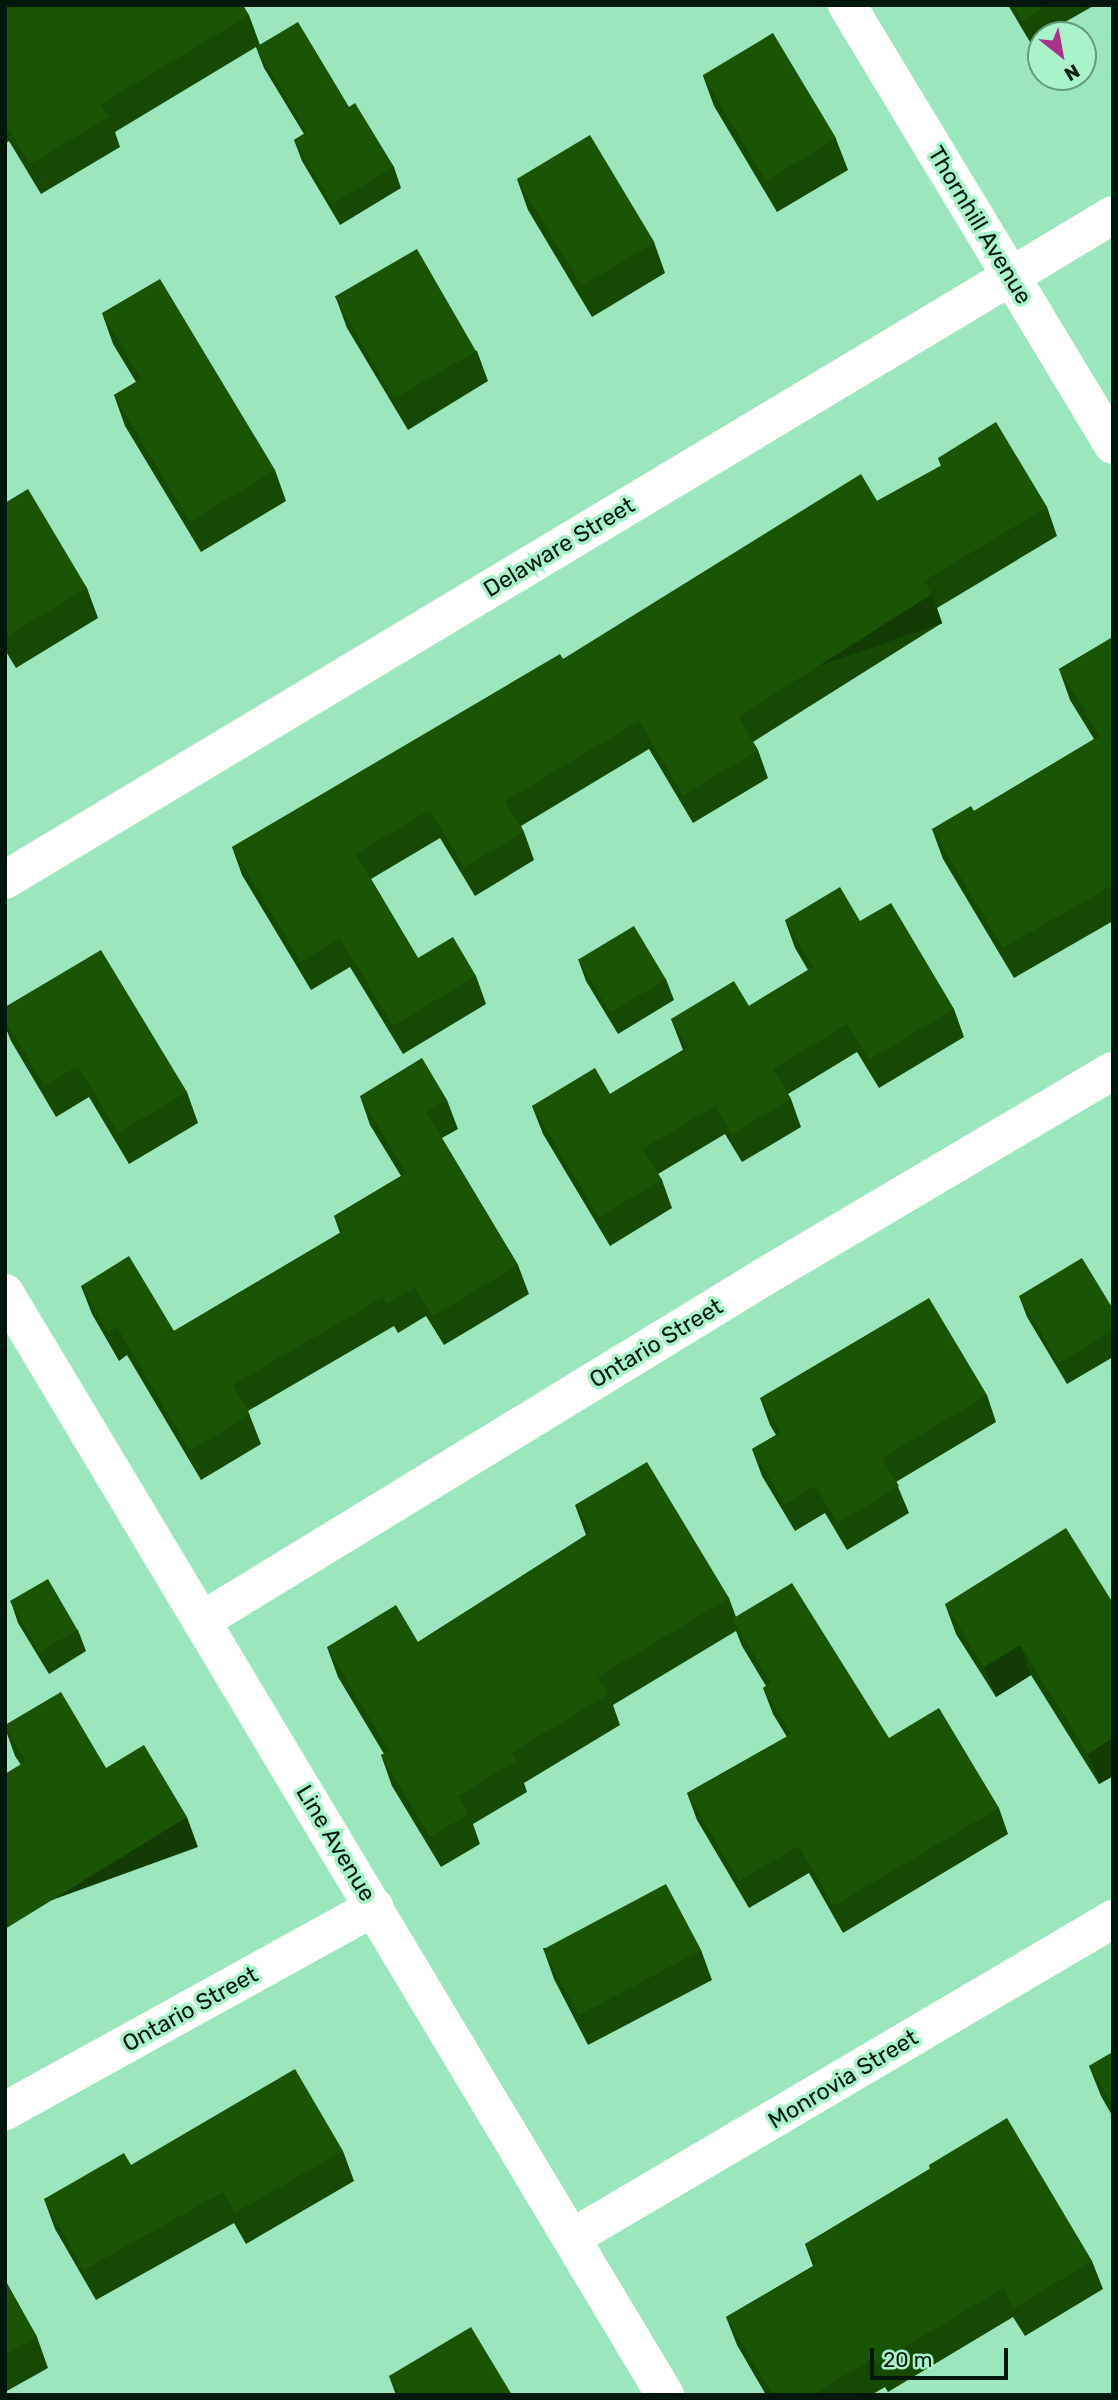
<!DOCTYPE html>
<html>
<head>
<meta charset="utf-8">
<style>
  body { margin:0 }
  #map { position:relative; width:1118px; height:2400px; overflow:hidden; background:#9ce6bd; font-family:Rubik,sans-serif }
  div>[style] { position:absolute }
  .minor>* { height:38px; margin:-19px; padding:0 19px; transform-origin:19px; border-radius:19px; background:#fff }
  .major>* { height:38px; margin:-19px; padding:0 19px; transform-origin:19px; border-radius:19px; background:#fff }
  .wall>* { inset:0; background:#164904 }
  .shaded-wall>* { inset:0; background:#123c04; transform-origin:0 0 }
  .building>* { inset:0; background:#195505; transform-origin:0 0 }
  span { translate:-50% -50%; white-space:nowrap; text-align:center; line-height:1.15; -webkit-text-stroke:7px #a9f3ca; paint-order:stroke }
  .street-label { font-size:23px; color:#00180b }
  .frame { position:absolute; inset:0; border:7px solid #00180b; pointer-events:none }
  .north { position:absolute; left:1027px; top:21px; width:70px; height:70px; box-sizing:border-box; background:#a9f3ca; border:2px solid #659b7e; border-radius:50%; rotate:149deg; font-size:19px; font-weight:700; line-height:28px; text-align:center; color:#00180b }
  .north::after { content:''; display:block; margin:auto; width:24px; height:32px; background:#a9338b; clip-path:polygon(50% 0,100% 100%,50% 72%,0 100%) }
  .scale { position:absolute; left:870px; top:2348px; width:138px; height:32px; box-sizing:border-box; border:4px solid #00180b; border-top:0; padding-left:9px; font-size:21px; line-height:24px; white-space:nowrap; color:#00180b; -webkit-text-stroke:5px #a9f3ca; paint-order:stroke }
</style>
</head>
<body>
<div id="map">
  <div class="minor">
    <div style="left:847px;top:5px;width:514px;rotate:58.85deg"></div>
    <div style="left:5px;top:880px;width:1292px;rotate:-30.97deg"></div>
    <div style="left:203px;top:1620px;width:658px;rotate:-31.44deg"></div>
    <div style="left:764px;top:1277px;width:405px;rotate:-30.6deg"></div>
    <div style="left:5px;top:2111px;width:422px;rotate:-28.9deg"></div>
    <div style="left:573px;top:2237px;width:627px;rotate:-30.49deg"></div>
  </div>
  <div class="major">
    <div style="left:5px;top:1293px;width:1285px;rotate:59.08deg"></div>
  </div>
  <div class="wall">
    <div style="clip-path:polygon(5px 5px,249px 15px,260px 45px,349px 107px,394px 167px,401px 188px,340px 225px,302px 161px,294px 140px,304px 134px,264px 68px,256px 47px,115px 132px,120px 147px,41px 194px,9px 141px,5px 144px)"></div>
    <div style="clip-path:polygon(1008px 5px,1095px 5px,1030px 42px)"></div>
    <div style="clip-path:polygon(703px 76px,836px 139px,848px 170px,777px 212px,714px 106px)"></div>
    <div style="clip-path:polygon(517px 179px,654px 242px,665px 273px,592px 317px,528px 210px)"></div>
    <div style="clip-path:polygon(336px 298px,477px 351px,488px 381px,408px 430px,347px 328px)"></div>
    <div style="clip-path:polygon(102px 313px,275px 470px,286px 501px,201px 552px,125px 426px,114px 395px,136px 382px,113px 344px)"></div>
    <div style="clip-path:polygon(938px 458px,1047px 507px,1057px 536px,937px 608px,942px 623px,753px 742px,758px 750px,768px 778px,693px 823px,649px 749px,521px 826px,524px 832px,534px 860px,475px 896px,440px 838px,371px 879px,418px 958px,476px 976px,486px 1004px,403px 1054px,350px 967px,311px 990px,242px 875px,232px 847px,563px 659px,877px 501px,941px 466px)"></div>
    <div style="clip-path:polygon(5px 503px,87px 588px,98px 618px,16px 668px,5px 650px)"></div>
    <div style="clip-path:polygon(1113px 637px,1113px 921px,1014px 978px,943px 859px,932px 829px,974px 811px,1094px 739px,1070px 700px,1059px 669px)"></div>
    <div style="clip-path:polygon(785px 920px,860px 921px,954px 1009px,964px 1037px,879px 1088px,857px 1052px,788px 1094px,791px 1099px,801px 1127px,742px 1162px,725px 1134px,658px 1174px,662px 1180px,672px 1208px,610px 1246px,543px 1134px,532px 1106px,610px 1094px,683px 1050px,671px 1019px,749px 1006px,808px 970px,795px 948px)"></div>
    <div style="clip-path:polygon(578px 959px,666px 979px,674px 1000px,618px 1034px,586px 981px)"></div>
    <div style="clip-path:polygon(5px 1007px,187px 1092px,198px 1123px,129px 1164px,89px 1097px,56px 1117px,11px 1041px,5px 1026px)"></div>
    <div style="clip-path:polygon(360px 1096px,447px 1100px,458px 1129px,442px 1138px,518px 1265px,529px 1294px,444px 1345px,426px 1316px,398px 1333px,394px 1326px,248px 1411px,261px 1444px,201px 1480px,127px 1355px,119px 1361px,92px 1314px,81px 1286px,174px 1331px,340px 1233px,334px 1216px,401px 1176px,370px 1125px)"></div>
    <div style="clip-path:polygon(1019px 1296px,1113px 1309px,1113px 1357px,1067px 1384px,1027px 1317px)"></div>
    <div style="clip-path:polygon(987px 1395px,996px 1422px,896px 1482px,909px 1513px,847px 1550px,825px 1513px,795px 1531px,762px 1476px,752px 1449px,776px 1435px,770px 1425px,760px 1398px)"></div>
    <div style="clip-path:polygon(575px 1505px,729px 1598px,736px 1617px,889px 1738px,999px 1808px,1008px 1834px,843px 1933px,809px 1873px,749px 1908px,697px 1820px,687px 1793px,787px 1737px,773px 1714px,763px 1688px,766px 1686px,742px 1646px,736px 1631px,613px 1705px,620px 1725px,524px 1783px,527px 1792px,473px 1824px,480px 1844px,441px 1867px,392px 1786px,381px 1755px,384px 1754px,338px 1677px,327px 1647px,418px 1642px,586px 1535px)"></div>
    <div style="clip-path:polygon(11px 1602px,78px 1630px,86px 1651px,49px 1674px,18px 1623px)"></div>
    <div style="clip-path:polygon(1113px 1603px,1113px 1776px,1099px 1784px,1031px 1675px,996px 1697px,956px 1634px,945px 1604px)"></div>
    <div style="clip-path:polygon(5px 1725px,198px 1847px,21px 1765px,15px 1756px,5px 1728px)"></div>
    <div style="clip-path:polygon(543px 1948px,701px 1950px,712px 1980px,588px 2045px,554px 1979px)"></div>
    <div style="clip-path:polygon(1113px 2052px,1113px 2117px,1101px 2096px,1089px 2066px)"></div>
    <div style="clip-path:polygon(343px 2151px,354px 2181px,246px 2244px,234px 2223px,96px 2300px,55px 2229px,44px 2199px,131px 2165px)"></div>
    <div style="clip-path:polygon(929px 2165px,1092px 2261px,1103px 2289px,1025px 2336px,1013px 2317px,888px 2392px,885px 2387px,871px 2395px,766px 2395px,737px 2345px,726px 2317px,813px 2266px,805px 2244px,930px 2169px)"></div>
    <div style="clip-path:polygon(5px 2280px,37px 2337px,48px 2368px,5px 2392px)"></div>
    <div style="clip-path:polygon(389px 2376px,512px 2395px,396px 2395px)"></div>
  </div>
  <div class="shaded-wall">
    <div style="left:932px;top:594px;width:31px;height:230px;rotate:71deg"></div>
    <div style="clip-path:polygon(1020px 1645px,1031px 1675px,996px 1697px,984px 1667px)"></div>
    <div style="clip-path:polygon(1113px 1738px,1113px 1776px,1099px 1784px,1088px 1754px)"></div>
    <div style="left:187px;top:1817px;width:32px;height:214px;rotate:70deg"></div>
  </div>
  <div class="building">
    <div style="clip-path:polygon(5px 5px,243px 5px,249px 15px,101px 104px,109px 117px,30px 164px,5px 123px)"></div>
    <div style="clip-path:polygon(1013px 5px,1049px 5px,1022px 21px)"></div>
    <div style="clip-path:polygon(298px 22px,349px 107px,355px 103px,394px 167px,332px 204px,294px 140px,307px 132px,256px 47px)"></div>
    <div style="left:773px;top:33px;width:123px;height:82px;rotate:59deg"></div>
    <div style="left:590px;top:135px;width:125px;height:85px;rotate:59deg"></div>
    <div style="left:417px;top:249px;width:118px;height:95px;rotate:60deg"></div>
    <div style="clip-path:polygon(160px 279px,275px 470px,190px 522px,114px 395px,141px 379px,102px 313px)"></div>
    <div style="clip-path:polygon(996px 422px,1047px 507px,924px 581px,932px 594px,738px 717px,758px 750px,683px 795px,639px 721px,505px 801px,524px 832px,464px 867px,430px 810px,356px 854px,418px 958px,453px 937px,476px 976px,393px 1026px,340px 938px,301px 962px,232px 847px,560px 654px,563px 659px,861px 474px,877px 501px,942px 465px,938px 458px)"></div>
    <div style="clip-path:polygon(28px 489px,87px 588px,5px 637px,5px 503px)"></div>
    <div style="clip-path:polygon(1113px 637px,1113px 793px,1112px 793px,1113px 795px,1113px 885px,1003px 948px,932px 829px,971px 806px,974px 811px,1100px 736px,1059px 669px)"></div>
    <div style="clip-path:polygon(840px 887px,860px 921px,891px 903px,954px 1009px,869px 1060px,847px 1024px,773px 1069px,791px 1099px,732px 1134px,715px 1106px,643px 1149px,662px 1180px,599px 1217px,532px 1106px,595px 1068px,610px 1094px,688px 1047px,671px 1019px,734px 981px,749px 1006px,813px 967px,785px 920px)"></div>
    <div style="left:634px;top:926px;width:62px;height:65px;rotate:59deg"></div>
    <div style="clip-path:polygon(101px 950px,187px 1092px,118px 1133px,78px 1066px,45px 1086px,5px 1020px,5px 1007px)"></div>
    <div style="clip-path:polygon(422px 1058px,447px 1100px,426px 1112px,518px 1265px,433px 1316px,415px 1287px,387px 1304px,383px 1297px,233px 1385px,250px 1415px,190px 1451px,117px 1327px,108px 1332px,81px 1286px,129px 1256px,174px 1331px,343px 1231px,334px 1216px,406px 1173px,360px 1096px)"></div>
    <div style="clip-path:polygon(1082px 1258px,1113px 1309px,1113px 1330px,1059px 1363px,1019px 1296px)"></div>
    <div style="clip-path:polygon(929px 1298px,987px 1395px,882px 1458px,899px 1486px,838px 1523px,815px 1486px,785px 1504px,752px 1449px,781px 1432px,760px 1398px)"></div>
    <div style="clip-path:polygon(647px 1462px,729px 1598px,598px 1677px,609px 1694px,511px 1753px,516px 1761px,458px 1796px,469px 1814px,430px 1837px,381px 1755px,389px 1751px,327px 1647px,396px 1605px,418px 1642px,591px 1532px,575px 1505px)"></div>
    <div style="clip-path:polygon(1066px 1528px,1113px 1603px,1113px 1738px,1088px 1754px,1020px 1645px,984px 1667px,945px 1604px)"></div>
    <div style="left:48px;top:1579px;width:59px;height:44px;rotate:60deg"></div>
    <div style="clip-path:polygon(792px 1583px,889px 1738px,939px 1708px,999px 1808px,833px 1906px,799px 1846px,739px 1881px,687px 1793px,791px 1734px,763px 1688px,771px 1683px,732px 1619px)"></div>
    <div style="clip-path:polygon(61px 1692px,106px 1768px,144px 1745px,187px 1817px,5px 1929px,5px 1774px,26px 1761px,5px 1727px,5px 1725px)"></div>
    <div style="left:666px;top:1884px;width:75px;height:139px;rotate:62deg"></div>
    <div style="clip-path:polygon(1113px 2052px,1113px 2105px,1089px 2066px)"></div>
    <div style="clip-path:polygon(295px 2069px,343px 2151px,235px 2213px,223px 2192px,84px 2270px,44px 2199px,124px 2153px,131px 2165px)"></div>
    <div style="clip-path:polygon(1007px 2118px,1092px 2261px,1014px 2308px,1003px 2288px,877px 2364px,874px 2358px,812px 2395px,773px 2395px,726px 2317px,817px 2264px,805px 2244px,931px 2168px,929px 2165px)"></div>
    <div style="clip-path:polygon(5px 2280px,37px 2337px,5px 2355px)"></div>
    <div style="clip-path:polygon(471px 2327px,512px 2395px,400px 2395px,389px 2376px)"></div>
  </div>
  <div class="street-label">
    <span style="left:980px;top:225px;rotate:59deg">Thornhill Avenue</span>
    <span style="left:559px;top:547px;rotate:-31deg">Delaware Street</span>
    <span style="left:656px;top:1343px;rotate:-31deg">Ontario Street</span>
    <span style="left:336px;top:1843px;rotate:59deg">Line Avenue</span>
    <span style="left:190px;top:2009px;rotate:-29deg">Ontario Street</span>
    <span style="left:843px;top:2079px;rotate:-31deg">Monrovia Street</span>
  </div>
  <div class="frame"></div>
  <div class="north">N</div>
  <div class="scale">20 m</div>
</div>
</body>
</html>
